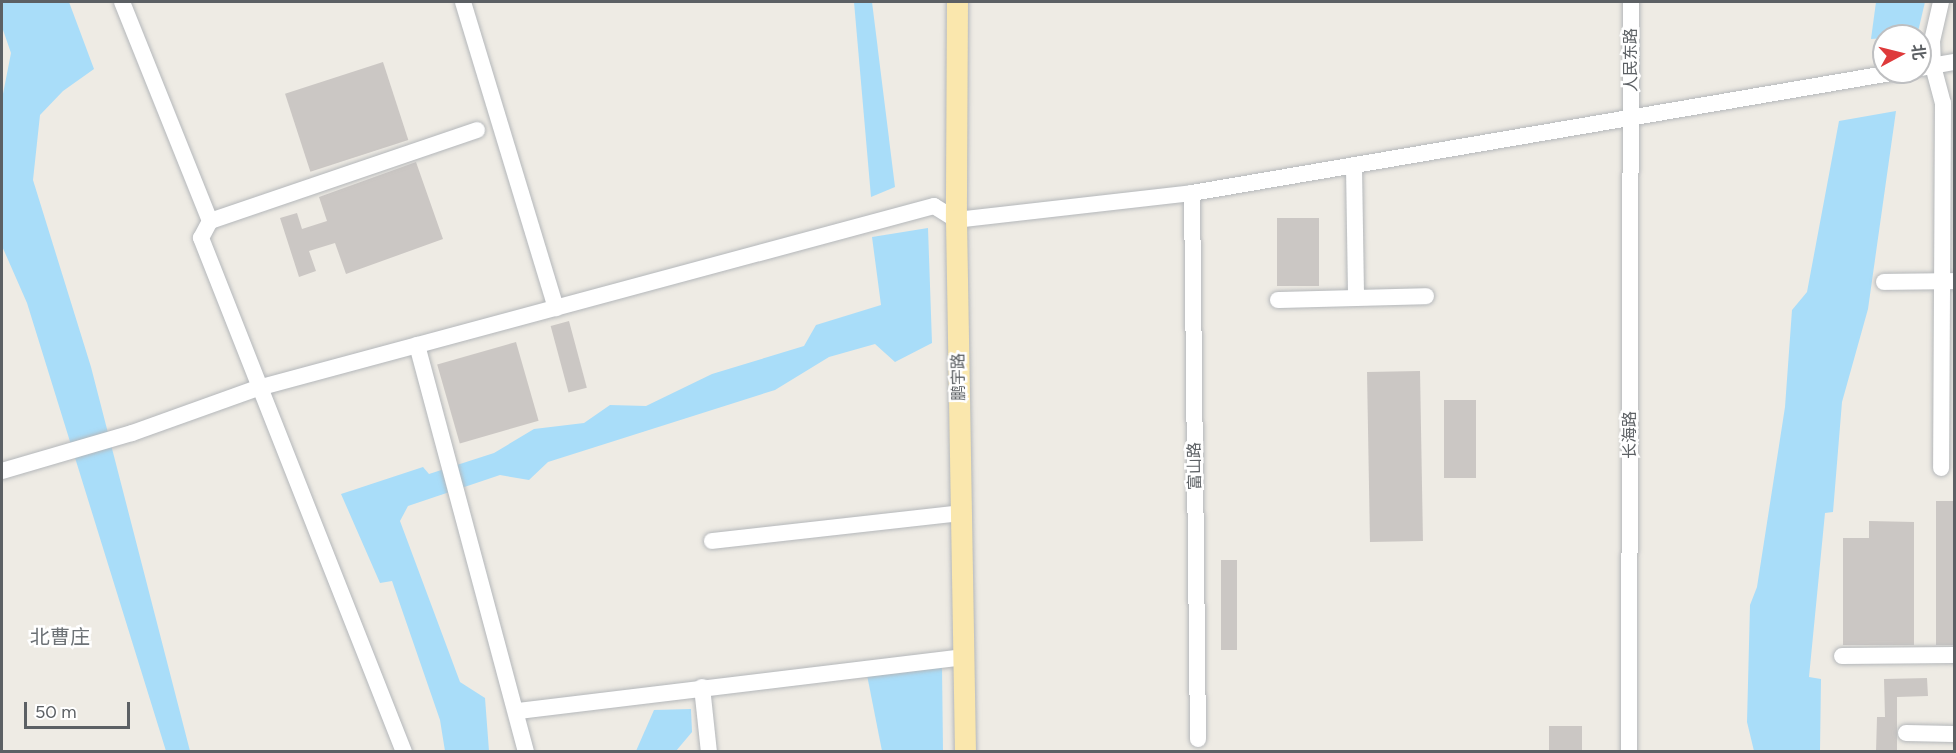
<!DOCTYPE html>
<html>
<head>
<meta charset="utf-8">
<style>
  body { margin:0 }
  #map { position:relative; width:1956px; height:753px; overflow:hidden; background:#eeebe4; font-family:Figtree,"Noto Sans SC",sans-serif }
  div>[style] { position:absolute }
  .water>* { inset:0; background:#a9ddf9 }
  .building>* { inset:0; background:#cbc7c4; transform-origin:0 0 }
  .roads { filter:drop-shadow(0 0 2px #b4b7ba) drop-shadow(0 0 2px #b4b7ba) }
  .minor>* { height:16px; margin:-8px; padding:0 8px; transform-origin:8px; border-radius:8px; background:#fff }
  .major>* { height:21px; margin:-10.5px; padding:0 10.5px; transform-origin:10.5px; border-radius:10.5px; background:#fae7ad }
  span { translate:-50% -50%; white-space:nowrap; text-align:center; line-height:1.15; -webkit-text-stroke:5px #fff; paint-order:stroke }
  .street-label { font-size:16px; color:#5c6064 }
  .quarter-label { font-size:20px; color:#6d7276 }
  .frame { position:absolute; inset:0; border:3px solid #5c6064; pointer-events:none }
  .north { position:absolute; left:1872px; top:24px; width:60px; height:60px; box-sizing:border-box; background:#fff; border:2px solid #bebfc1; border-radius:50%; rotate:83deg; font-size:16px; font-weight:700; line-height:24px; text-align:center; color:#5c6064 }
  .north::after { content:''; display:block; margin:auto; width:21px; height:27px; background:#de3a3b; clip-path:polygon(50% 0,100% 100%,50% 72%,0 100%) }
  .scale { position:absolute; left:24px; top:702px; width:106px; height:27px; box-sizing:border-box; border:3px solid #5c6064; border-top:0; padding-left:8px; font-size:18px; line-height:21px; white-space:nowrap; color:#5c6064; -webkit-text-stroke:4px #fff; paint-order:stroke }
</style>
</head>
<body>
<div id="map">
  <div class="water">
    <div style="clip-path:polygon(2px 2px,69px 2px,94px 69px,63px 91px,40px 115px,33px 180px,91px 367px,190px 751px,166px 751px,27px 303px,2px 246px,2px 99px,11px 53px,2px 27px)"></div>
    <div style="clip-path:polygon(854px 2px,872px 2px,895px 187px,871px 197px)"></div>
    <div style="clip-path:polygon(1876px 2px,1925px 2px,1917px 36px,1871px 39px)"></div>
    <div style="clip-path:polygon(1896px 111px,1868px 309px,1842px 402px,1833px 512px,1825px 513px,1809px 677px,1821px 679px,1820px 751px,1754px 751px,1747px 722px,1750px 605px,1757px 587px,1785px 407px,1792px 310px,1807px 292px,1839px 121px)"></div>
    <div style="clip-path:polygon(928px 228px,932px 343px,895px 362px,875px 344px,829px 357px,775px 390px,548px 462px,529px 480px,500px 475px,408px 506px,400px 521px,460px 682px,485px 698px,489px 751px,445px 751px,440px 720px,392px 581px,380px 583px,341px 494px,423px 467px,429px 474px,494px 453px,534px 429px,584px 423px,610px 405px,646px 406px,712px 374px,804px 346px,816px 325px,881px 305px,872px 237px)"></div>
    <div style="clip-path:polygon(942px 667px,943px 751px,882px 751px,867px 675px)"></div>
    <div style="clip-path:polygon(691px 709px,692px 732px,676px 751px,636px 751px,654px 710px)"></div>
  </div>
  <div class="building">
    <div style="left:383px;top:62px;width:82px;height:103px;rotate:72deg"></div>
    <div style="clip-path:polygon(416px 162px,443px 239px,346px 274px,335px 243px,309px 251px,316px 271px,299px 277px,280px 218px,297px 213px,302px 229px,327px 221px,319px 197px)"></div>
    <div style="left:1277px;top:218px;width:42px;height:68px"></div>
    <div style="left:569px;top:321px;width:69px;height:19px;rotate:75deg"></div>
    <div style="left:516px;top:342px;width:82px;height:82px;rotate:74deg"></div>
    <div style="left:1420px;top:371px;width:170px;height:53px;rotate:89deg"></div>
    <div style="left:1444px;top:400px;width:32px;height:78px"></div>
    <div style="left:1954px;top:501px;width:144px;height:18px;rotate:90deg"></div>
    <div style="clip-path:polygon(1869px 521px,1914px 522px,1914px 645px,1843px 645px,1843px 538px,1869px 538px)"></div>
    <div style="left:1221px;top:560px;width:16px;height:90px"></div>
    <div style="clip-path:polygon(1927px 678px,1928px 696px,1897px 697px,1897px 752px,1876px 752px,1877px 717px,1885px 717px,1884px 679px)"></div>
    <div style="left:1549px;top:726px;width:33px;height:26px"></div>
  </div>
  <div class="roads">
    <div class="minor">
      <div style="left:122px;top:2px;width:236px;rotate:68.1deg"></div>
      <div style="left:463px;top:2px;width:320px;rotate:73.1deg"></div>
      <div style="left:1941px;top:2px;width:39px;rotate:103deg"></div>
      <div style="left:1932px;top:40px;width:26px;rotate:88deg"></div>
      <div style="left:1933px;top:66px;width:38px;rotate:75deg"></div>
      <div style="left:1943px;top:103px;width:365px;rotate:90.3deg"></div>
      <div style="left:1920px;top:68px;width:35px;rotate:-10deg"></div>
      <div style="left:1354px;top:166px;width:132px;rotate:89.1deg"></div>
      <div style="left:1192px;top:193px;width:546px;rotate:89.37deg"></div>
      <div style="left:1884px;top:282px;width:70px;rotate:-0.8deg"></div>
      <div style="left:1278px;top:300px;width:148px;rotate:-1.5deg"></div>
      <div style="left:417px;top:345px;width:421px;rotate:75deg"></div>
      <div style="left:2px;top:471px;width:135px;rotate:-16.3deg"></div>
      <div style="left:132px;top:433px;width:134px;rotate:-19.7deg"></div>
      <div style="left:258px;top:388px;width:700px;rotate:-15.07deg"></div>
      <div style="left:934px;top:206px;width:26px;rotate:32deg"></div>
      <div style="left:956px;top:220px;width:238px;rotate:-6.5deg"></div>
      <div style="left:1192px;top:193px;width:715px;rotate:-9.74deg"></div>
      <div style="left:712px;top:541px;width:251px;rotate:-6.4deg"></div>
      <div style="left:1842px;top:656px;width:112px;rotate:-0.5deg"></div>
      <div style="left:702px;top:687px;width:65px;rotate:83.9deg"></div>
      <div style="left:518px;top:711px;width:448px;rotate:-6.9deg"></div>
      <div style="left:1906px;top:733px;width:48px;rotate:1.2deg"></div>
      <div style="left:404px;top:752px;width:553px;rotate:-111.55deg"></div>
      <div style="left:201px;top:238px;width:19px;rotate:-62deg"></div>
      <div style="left:210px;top:221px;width:282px;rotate:-18.8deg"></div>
      <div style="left:1629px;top:752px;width:750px;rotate:-89.85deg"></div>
    </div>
    <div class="major">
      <div style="left:957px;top:2px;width:218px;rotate:90.3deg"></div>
      <div style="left:956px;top:220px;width:532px;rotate:89.03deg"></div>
    </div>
  </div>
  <div class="street-label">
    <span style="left:1631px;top:60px;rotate:-90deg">人民东路</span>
    <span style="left:959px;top:377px;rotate:-91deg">鹏宇路</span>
    <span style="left:1630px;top:435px;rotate:-90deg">长海路</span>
    <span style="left:1195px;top:466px;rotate:-91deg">富山路</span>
  </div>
  <div class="quarter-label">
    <span style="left:60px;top:637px">北曹庄</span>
  </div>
  <div class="frame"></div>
  <div class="north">北</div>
  <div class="scale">50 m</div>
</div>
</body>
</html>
